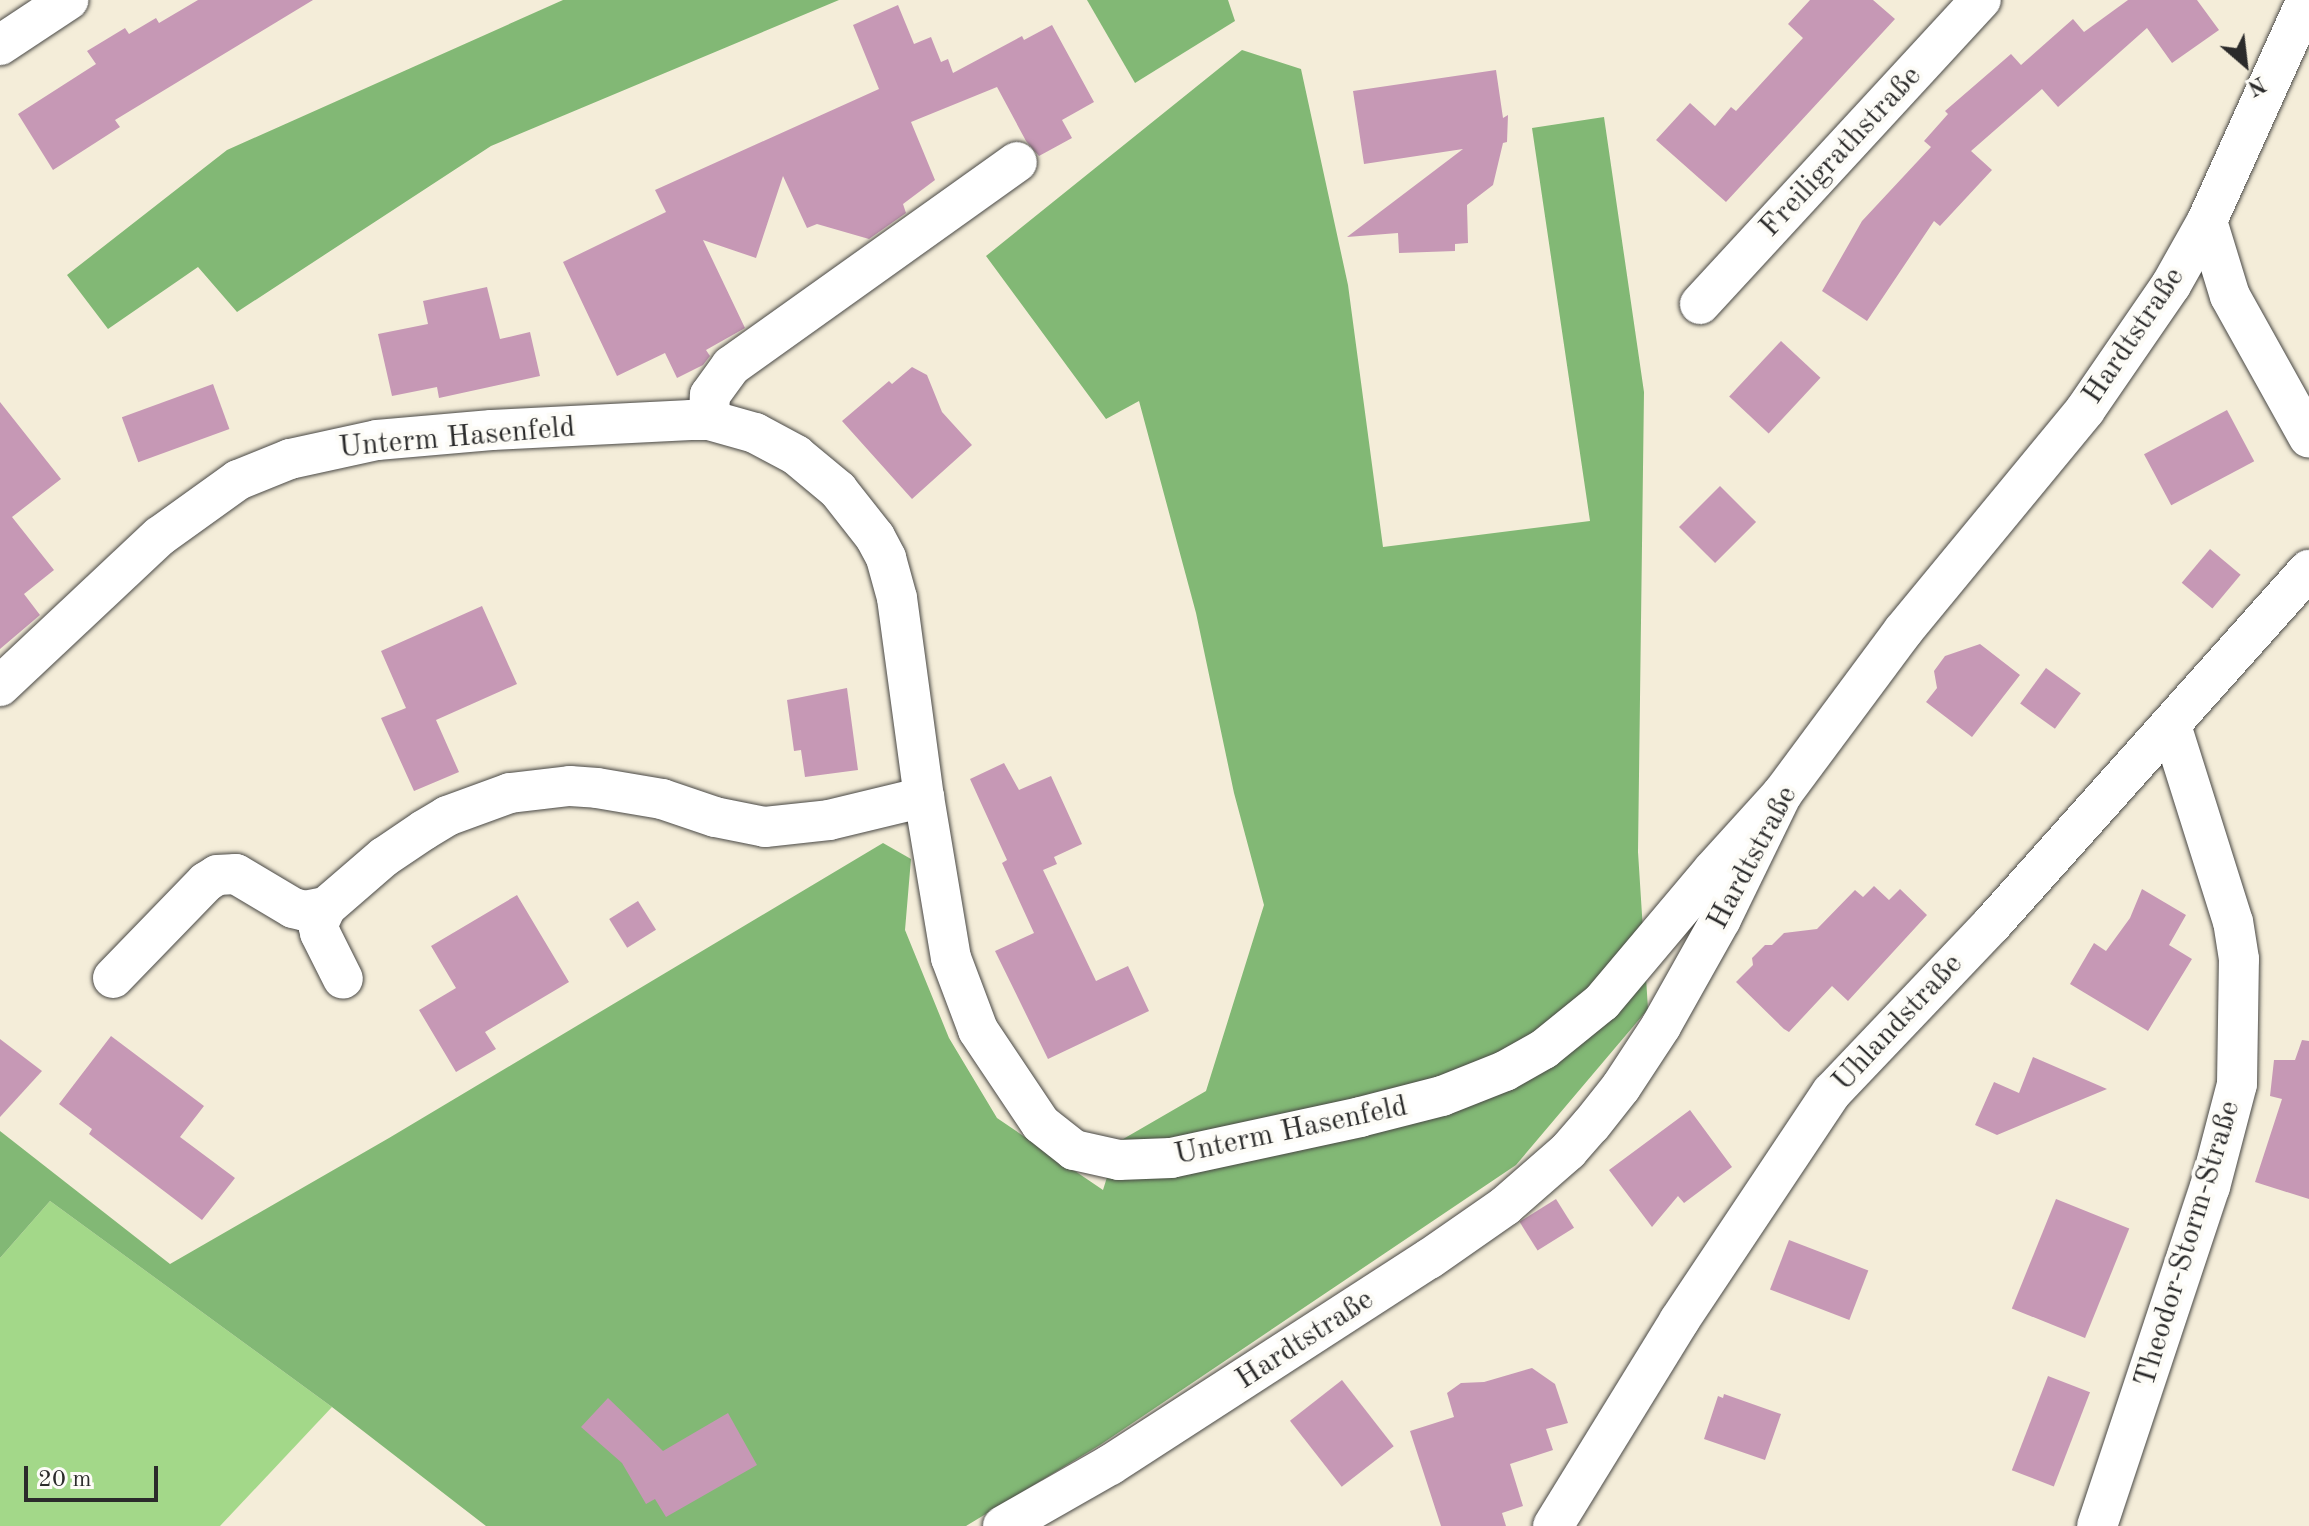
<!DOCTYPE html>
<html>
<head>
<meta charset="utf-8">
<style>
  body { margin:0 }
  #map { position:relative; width:2309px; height:1526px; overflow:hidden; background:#f4edd9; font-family:"Old Standard TT",serif }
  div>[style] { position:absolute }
  .green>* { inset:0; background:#a3d889 }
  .forest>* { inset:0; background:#82b875 }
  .building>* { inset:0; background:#c698b5; transform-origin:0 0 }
  .roads { filter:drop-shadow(0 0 2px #494845) drop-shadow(0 0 2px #494845) }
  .street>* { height:40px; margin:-20px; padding:0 20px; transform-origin:20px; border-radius:20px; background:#fff }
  span { translate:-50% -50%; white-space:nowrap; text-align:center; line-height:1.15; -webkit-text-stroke:8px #fdfcf7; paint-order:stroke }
  .street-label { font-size:30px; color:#2b2b2b }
  .north { position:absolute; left:2205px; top:24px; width:80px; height:80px; -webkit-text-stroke:6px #fdfcf7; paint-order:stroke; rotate:152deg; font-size:22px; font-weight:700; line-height:32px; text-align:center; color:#2b2b2b }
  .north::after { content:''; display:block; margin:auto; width:28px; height:36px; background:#2b2b2b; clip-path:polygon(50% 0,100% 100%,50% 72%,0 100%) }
  .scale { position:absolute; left:24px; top:1466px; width:134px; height:36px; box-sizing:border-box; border:4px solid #2b2b2b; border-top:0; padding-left:10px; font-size:24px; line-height:28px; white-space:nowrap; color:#2b2b2b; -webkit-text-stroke:6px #fdfcf7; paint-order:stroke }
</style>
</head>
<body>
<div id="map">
  <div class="green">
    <div style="clip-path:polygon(50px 1201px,332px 1407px,220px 1526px,0 1526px,0 1258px)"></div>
  </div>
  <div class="forest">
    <div style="clip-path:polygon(563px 0,839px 0,491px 146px,237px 312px,198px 267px,108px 329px,67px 275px,227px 150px)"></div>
    <div style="clip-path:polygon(1087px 0,1228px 0,1235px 21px,1135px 83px)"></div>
    <div style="clip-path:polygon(1242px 50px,1301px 69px,1348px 285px,1383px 547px,1590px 521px,1532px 128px,1604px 117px,1644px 392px,1638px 852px,1648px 1009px,1516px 1165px,1100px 1445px,966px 1526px,486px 1526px,332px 1407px,50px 1201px,0 1258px,0 1131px,170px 1264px,389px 1138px,883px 843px,911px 859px,905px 930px,949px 1038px,997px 1118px,1103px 1190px,1118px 1142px,1206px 1091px,1264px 905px,1234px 793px,1196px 613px,1139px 401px,1106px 419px,986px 256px)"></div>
  </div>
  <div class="building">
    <div style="clip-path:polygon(198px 0,313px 0,115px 120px,120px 127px,53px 170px,18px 114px,96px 64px,87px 51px,125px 28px,129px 34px,156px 18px,159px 23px)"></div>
    <div style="clip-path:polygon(1810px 0,1873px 0,1895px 19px,1726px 202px,1656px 140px,1690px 103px,1715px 126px,1731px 107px,1736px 111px,1803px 38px,1788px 24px)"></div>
    <div style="clip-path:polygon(2128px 0,2197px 0,2219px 30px,2172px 63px,2147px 28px,2058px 107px,2042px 89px,1971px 151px,1992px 170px,1940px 226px,1934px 221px,1867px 321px,1822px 291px,1862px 221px,1931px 147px,1924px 141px,1948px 114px,1945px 111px,2011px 54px,2021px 65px,2073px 19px,2084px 32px)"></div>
    <div style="clip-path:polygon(898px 5px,914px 44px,931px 37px,941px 62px,948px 59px,953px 73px,1022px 36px,1024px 40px,1052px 25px,1094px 102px,1062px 120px,1072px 138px,1039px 156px,1026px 141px,997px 87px,911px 122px,935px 180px,903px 204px,906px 213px,869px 239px,817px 224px,807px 228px,783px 176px,756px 258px,703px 240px,745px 328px,706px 350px,710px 356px,703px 365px,677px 378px,665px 353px,617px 376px,563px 262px,666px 212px,655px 190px,879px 89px,853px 25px)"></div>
    <div style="clip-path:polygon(1496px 70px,1503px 118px,1508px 115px,1507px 142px,1503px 143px,1493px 185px,1467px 205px,1468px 243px,1455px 244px,1455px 251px,1399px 253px,1398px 233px,1347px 237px,1463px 149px,1364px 164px,1353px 91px)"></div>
    <div style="clip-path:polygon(487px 287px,500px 339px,530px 332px,540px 376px,439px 398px,437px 387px,392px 396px,378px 334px,428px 324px,423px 301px)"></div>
    <div style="left:1781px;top:341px;width:54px;height:76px;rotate:43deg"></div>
    <div style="clip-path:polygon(912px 367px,927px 375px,942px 412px,972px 445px,912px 499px,842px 421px,889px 381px,892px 384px)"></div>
    <div style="left:213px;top:384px;width:48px;height:97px;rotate:70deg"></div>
    <div style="clip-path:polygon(0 402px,61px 479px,12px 517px,54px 570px,24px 594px,40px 615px,0 649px)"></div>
    <div style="left:2227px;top:410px;width:58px;height:94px;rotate:62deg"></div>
    <div style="left:1720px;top:486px;width:51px;height:58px;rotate:45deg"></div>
    <div style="left:2210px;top:549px;width:40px;height:44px;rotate:40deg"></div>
    <div style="clip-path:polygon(482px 606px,517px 684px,436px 720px,459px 772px,414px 791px,381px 718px,406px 708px,381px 651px)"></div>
    <div style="clip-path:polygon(1980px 644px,2020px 675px,1972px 737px,1926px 702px,1937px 688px,1934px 671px,1945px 656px)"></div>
    <div style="left:2046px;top:668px;width:43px;height:44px;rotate:36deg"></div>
    <div style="clip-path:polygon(847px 688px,858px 770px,805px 777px,801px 750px,794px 751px,787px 700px)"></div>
    <div style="clip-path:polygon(1004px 763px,1019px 790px,1051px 776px,1082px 844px,1054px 857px,1057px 864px,1043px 870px,1096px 981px,1128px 966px,1149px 1011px,1048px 1059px,995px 951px,1034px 933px,1002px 863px,1007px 860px,970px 779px)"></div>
    <div style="clip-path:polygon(1874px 886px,1889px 900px,1900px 889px,1927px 915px,1848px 1001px,1832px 986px,1789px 1032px,1784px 1029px,1736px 982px,1753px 965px,1752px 958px,1765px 945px,1772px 945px,1784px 933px,1817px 929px,1855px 890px,1863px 897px)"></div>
    <div style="clip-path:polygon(2142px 889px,2186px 915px,2169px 945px,2192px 959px,2148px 1031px,2070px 984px,2094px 943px,2106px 951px,2130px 918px)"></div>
    <div style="clip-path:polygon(517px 895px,569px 982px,485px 1032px,496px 1049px,456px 1072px,419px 1010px,456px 988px,431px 946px)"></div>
    <div style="left:638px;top:901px;width:34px;height:34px;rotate:58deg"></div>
    <div style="clip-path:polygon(111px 1036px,204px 1106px,180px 1137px,235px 1178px,202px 1220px,89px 1134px,92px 1129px,59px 1104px)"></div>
    <div style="clip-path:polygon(0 1039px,42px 1071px,0 1117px)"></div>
    <div style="clip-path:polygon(2302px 1040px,2309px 1041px,2309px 1199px,2255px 1182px,2282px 1099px,2270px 1096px,2274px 1060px,2295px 1060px)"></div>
    <div style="clip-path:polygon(2033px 1057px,2107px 1089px,1997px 1135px,1975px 1125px,1994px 1082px,2019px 1093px)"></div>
    <div style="clip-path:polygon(1690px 1110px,1732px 1167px,1684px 1203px,1678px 1196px,1652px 1227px,1609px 1170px)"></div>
    <div style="left:1556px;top:1199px;width:34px;height:43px;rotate:58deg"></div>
    <div style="left:2056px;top:1199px;width:79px;height:118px;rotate:22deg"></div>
    <div style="left:1789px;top:1240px;width:85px;height:53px;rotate:21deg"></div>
    <div style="clip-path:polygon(1532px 1368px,1555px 1384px,1568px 1423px,1546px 1429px,1553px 1450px,1510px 1464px,1523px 1506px,1502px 1513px,1506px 1526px,1441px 1526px,1410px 1431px,1454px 1417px,1447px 1393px,1461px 1383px,1484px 1382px)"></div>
    <div style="left:2048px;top:1376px;width:45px;height:101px;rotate:21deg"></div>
    <div style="left:1342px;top:1380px;width:84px;height:66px;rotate:52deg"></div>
    <div style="clip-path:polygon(1724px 1394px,1781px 1414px,1765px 1460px,1704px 1439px,1718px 1396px,1723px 1398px)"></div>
    <div style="clip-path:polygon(608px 1398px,663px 1451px,728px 1413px,757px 1465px,666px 1517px,655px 1499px,646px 1504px,622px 1463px,581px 1427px)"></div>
  </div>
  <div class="roads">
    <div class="street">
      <div style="left:0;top:45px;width:82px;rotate:-33.5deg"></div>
      <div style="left:2207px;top:221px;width:78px;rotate:73deg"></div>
      <div style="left:2230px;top:296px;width:162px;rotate:60.9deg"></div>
      <div style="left:1700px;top:304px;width:414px;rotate:-47.3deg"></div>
      <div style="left:709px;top:420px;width:25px;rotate:-88deg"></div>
      <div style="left:710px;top:395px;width:36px;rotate:-54deg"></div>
      <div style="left:731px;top:366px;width:351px;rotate:-35.5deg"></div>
      <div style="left:0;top:686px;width:219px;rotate:-43.2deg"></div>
      <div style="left:160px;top:536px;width:96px;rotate:-35.7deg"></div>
      <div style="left:238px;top:480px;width:56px;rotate:-22deg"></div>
      <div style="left:290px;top:459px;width:89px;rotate:-12.3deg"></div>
      <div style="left:377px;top:440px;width:115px;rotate:-5deg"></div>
      <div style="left:492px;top:430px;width:199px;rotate:-2.9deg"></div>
      <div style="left:691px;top:420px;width:18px"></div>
      <div style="left:709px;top:420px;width:48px;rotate:15.8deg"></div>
      <div style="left:755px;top:433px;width:47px;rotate:28.2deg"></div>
      <div style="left:796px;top:455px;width:55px;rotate:39.8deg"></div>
      <div style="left:838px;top:490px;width:60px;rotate:51.8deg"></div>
      <div style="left:875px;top:537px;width:24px;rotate:62deg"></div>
      <div style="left:886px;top:558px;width:41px;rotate:74.6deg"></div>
      <div style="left:897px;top:598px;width:201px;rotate:82.3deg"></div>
      <div style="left:924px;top:797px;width:163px;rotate:80.5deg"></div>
      <div style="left:951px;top:958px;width:77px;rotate:69.4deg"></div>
      <div style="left:978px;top:1030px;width:113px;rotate:56.2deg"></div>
      <div style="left:1041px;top:1124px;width:42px;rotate:38.2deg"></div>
      <div style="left:1074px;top:1150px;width:46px;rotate:12.5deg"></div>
      <div style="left:1119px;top:1160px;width:52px;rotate:-2.2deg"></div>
      <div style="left:1171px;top:1158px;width:193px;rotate:-12.2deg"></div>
      <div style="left:1360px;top:1117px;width:85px;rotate:-14.4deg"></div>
      <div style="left:1442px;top:1096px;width:68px;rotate:-21.6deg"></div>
      <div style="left:1505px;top:1071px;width:45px;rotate:-29.4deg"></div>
      <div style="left:1544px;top:1049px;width:75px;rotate:-39deg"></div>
      <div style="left:1602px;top:1002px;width:172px;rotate:-49.9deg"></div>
      <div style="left:1713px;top:870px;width:103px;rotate:-47.8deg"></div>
      <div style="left:326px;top:907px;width:19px;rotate:115deg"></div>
      <div style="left:318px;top:924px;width:9px;rotate:77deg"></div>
      <div style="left:320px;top:933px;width:51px;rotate:63.4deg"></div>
      <div style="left:113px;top:978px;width:134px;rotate:-45.9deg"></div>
      <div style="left:206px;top:882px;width:13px;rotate:-32deg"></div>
      <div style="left:217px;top:875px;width:19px;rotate:-3deg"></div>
      <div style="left:236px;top:874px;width:66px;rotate:30.8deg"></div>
      <div style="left:293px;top:908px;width:12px;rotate:14deg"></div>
      <div style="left:305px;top:911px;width:21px;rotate:-11deg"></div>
      <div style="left:326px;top:907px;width:77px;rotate:-40.8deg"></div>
      <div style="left:384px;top:857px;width:48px;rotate:-34deg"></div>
      <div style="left:424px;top:830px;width:27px;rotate:-31deg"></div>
      <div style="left:447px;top:816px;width:67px;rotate:-20.1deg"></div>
      <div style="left:510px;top:793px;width:60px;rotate:-6.7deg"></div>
      <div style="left:570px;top:786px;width:27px;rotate:4deg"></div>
      <div style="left:597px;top:788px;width:66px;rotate:9.6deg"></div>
      <div style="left:662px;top:799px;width:56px;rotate:18.8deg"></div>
      <div style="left:715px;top:817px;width:51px;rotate:11.3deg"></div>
      <div style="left:765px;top:827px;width:64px;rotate:-6.2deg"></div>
      <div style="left:829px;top:820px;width:98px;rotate:-13.6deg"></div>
      <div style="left:1003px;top:1526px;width:123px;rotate:-29.7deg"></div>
      <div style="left:1110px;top:1465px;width:380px;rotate:-32.9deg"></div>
      <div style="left:1429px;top:1259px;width:93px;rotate:-34.9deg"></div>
      <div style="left:1505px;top:1206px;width:84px;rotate:-41.1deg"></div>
      <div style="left:1568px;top:1151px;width:35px;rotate:-49deg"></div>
      <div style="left:1591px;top:1125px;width:48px;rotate:-51.7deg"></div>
      <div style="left:1621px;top:1087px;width:73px;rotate:-56.7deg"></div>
      <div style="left:1661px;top:1026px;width:123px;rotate:-60.7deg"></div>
      <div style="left:1721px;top:919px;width:139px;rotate:-64deg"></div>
      <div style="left:1782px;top:794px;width:203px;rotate:-53.4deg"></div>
      <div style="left:1903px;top:631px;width:286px;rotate:-50.5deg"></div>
      <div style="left:2085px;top:410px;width:152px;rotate:-55.5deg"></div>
      <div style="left:2171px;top:285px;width:73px;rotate:-60.6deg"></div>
      <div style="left:2207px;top:221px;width:243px;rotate:-65.7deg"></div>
      <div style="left:1553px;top:1526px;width:241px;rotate:-58.4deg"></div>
      <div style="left:1679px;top:1321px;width:275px;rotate:-56.3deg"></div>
      <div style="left:1832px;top:1092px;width:232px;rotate:-46.4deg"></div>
      <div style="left:1992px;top:924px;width:475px;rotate:-48.2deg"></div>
      <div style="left:2097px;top:1526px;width:357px;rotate:-71.6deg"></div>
      <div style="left:2210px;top:1187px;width:106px;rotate:-75.3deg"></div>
      <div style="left:2237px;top:1084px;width:125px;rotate:-89.1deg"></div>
      <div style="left:2239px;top:959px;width:37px;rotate:-99deg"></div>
      <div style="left:2233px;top:922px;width:207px;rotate:-107.5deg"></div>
    </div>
  </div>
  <div class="street-label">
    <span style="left:1841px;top:152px;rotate:-47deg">Freiligrathstraße</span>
    <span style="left:2134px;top:336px;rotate:-56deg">Hardtstraße</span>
    <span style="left:457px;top:438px;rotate:-5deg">Unterm Hasenfeld</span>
    <span style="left:1753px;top:858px;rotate:-62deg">Hardtstraße</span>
    <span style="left:1898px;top:1023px;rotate:-47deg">Uhlandstraße</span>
    <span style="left:1291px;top:1131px;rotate:-12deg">Unterm Hasenfeld</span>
    <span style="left:2188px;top:1244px;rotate:-73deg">Theodor-Storm-Straße</span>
    <span style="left:1305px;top:1340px;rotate:-33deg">Hardtstraße</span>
  </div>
  <div class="north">N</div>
  <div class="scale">20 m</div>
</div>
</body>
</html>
